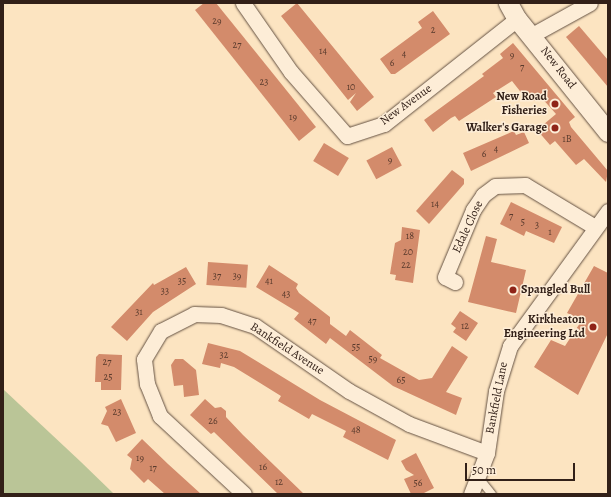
<!DOCTYPE html>
<html>
<head>
<meta charset="utf-8">
<style>
  body { margin:0 }
  #map { position:relative; width:611px; height:497px; overflow:hidden; background:#fce4c1; font-family:Alegreya,serif }
  div>[style] { position:absolute }
  .green>* { inset:0; background:#bac597 }
  .building>* { inset:0; background:#d38b6b; transform-origin:0 0 }
  .roads { filter:drop-shadow(0 0 1px #645142) drop-shadow(0 0 1px #645142) }
  .service>* { height:8px; margin:-4px; padding:0 4px; transform-origin:4px; border-radius:4px; background:#fdedd7 }
  .minor>* { height:15px; margin:-7.5px; padding:0 7.5px; transform-origin:7.5px; border-radius:7.5px; background:#fdedd7 }
  .tertiary>* { height:19px; margin:-9.5px; padding:0 9.5px; transform-origin:9.5px; border-radius:9.5px; background:#fdedd7 }
  .dots>* { width:11px; height:11px; translate:-50% -50%; box-sizing:border-box; border:2px solid #fdedd7; border-radius:50% }
  span { translate:-50% -50%; white-space:nowrap; text-align:center; line-height:1.15; -webkit-text-stroke:3px #fdedd7; paint-order:stroke }
  .number-label { font-size:10px; color:#5a3b2d }
  .number-label span { -webkit-text-stroke-width:0 }
  .street-label { font-size:12px; color:#322018 }
  .poi-label { font-size:12px; color:#322018; font-weight:700 }
  .right { translate:-100% -50%; text-align:right }
  .left { translate:0 -50%; text-align:left }
  .frame { position:absolute; inset:0; border:4px solid #322018; pointer-events:none }
  .scale { position:absolute; left:465px; top:463px; width:110px; height:18px; box-sizing:border-box; border:2px solid #322018; border-top:0; padding-left:5px; font-size:12px; line-height:14px; white-space:nowrap; color:#322018; -webkit-text-stroke:3px #fdedd7; paint-order:stroke }
</style>
</head>
<body>
<div id="map">
  <div class="green">
    <div style="clip-path:polygon(3px 389px,81px 462px,114px 494px,3px 494px)"></div>
  </div>
  <div class="building">
    <div style="clip-path:polygon(204px 3px,216px 3px,316px 127px,299px 141px,195px 10px)"></div>
    <div style="clip-path:polygon(297px 3px,374px 97px,357px 111px,350px 102px,356px 93px,348px 100px,281px 16px)"></div>
    <div style="clip-path:polygon(433px 11px,450px 34px,395px 74px,391px 74px,380px 59px,422px 28px,418px 22px)"></div>
    <div style="clip-path:polygon(579px 26px,608px 60px,608px 87px,566px 37px)"></div>
    <div style="clip-path:polygon(513px 43px,575px 117px,569px 122px,571px 127px,608px 171px,606px 182px,584px 159px,576px 165px,555px 141px,550px 145px,537px 130px,556px 114px,540px 96px,534px 101px,531px 98px,527px 100px,512px 81px,493px 93px,496px 97px,459px 121px,455px 116px,451px 118px,433px 132px,424px 120px,484px 76px,482px 74px,503px 58px,500px 54px)"></div>
    <div style="clip-path:polygon(514px 131px,516px 135px,524px 132px,529px 143px,471px 171px,463px 153px)"></div>
    <div style="left:324px;top:143px;width:29px;height:21px;rotate:31deg"></div>
    <div style="left:392px;top:147px;width:21px;height:29px;rotate:62deg"></div>
    <div style="clip-path:polygon(452px 170px,464px 179px,464px 184px,429px 224px,416px 211px)"></div>
    <div style="clip-path:polygon(511px 202px,562px 227px,554px 243px,526px 231px,524px 236px,500px 224px)"></div>
    <div style="clip-path:polygon(402px 227px,420px 230px,413px 283px,395px 280px,396px 275px,390px 274px,395px 243px,401px 240px)"></div>
    <div style="clip-path:polygon(486px 236px,497px 239px,491px 262px,526px 270px,516px 313px,468px 302px)"></div>
    <div style="left:208px;top:262px;width:40px;height:23px;rotate:4deg"></div>
    <div style="clip-path:polygon(269px 265px,298px 284px,296px 288px,299px 293px,330px 317px,330px 324px,346px 336px,350px 330px,382px 355px,380px 358px,419px 380px,432px 378px,452px 346px,468px 357px,446px 392px,462px 398px,456px 415px,393px 386px,330px 338px,326px 344px,294px 319px,299px 313px,256px 287px)"></div>
    <div style="clip-path:polygon(594px 266px,608px 273px,608px 333px,578px 395px,534px 367px,551px 340px,565px 346px,582px 320px,567px 313px)"></div>
    <div style="clip-path:polygon(186px 267px,196px 284px,153px 312px,127px 341px,111px 327px,153px 283px,154px 285px)"></div>
    <div style="clip-path:polygon(460px 311px,478px 323px,466px 341px,453px 332px,456px 328px,451px 324px)"></div>
    <div style="clip-path:polygon(208px 343px,240px 351px,320px 400px,396px 440px,388px 460px,343px 437px,346px 431px,312px 414px,309px 419px,278px 401px,281px 396px,234px 367px,221px 363px,220px 368px,202px 364px)"></div>
    <div style="clip-path:polygon(99px 354px,122px 355px,121px 390px,101px 390px,101px 382px,95px 382px,96px 357px)"></div>
    <div style="clip-path:polygon(175px 359px,183px 359px,196px 370px,199px 395px,184px 397px,183px 385px,174px 386px,171px 365px)"></div>
    <div style="clip-path:polygon(121px 399px,136px 433px,116px 442px,108px 426px,101px 424px,107px 411px,105px 407px)"></div>
    <div style="clip-path:polygon(205px 399px,215px 408px,221px 407px,226px 411px,226px 417px,243px 435px,304px 494px,278px 494px,214px 432px,211px 434px,190px 415px)"></div>
    <div style="clip-path:polygon(142px 439px,168px 464px,201px 494px,165px 494px,148px 479px,144px 483px,130px 469px,132px 459px,127px 455px)"></div>
    <div style="clip-path:polygon(416px 453px,434px 488px,422px 494px,411px 494px,404px 479px,414px 475px,406px 470px,401px 461px)"></div>
  </div>
  <div class="roads">
    <div class="service">
      <div style="left:478px;top:477px;width:22px;rotate:51deg"></div>
    </div>
    <div class="minor">
      <div style="left:243px;top:3px;width:84px;rotate:55.2deg"></div>
      <div style="left:291px;top:72px;width:85px;rotate:48.8deg"></div>
      <div style="left:347px;top:136px;width:39px;rotate:-18deg"></div>
      <div style="left:384px;top:124px;width:169px;rotate:-38.3deg"></div>
      <div style="left:532px;top:35px;width:66px;rotate:-28.9deg"></div>
      <div style="left:455px;top:282px;width:11px;rotate:-153deg"></div>
      <div style="left:445px;top:277px;width:73px;rotate:-67.3deg"></div>
      <div style="left:473px;top:210px;width:18px;rotate:-56deg"></div>
      <div style="left:483px;top:195px;width:15px;rotate:-37deg"></div>
      <div style="left:495px;top:186px;width:30px;rotate:-2deg"></div>
      <div style="left:525px;top:185px;width:82px;rotate:31deg"></div>
      <div style="left:244px;top:494px;width:115px;rotate:-137.1deg"></div>
      <div style="left:160px;top:416px;width:35px;rotate:-112deg"></div>
      <div style="left:147px;top:384px;width:25px;rotate:-97deg"></div>
      <div style="left:144px;top:359px;width:33px;rotate:-59deg"></div>
      <div style="left:161px;top:331px;width:37px;rotate:-27deg"></div>
      <div style="left:194px;top:314px;width:27px;rotate:2deg"></div>
      <div style="left:221px;top:315px;width:36px;rotate:18deg"></div>
      <div style="left:255px;top:326px;width:114px;rotate:34.7deg"></div>
      <div style="left:349px;top:391px;width:68px;rotate:28.8deg"></div>
      <div style="left:409px;top:424px;width:83px;rotate:20.4deg"></div>
      <div style="left:471px;top:494px;width:44px;rotate:-68.7deg"></div>
      <div style="left:487px;top:453px;width:63px;rotate:-81.7deg"></div>
      <div style="left:496px;top:391px;width:47px;rotate:-72.7deg"></div>
      <div style="left:510px;top:346px;width:167px;rotate:-54deg"></div>
    </div>
    <div class="tertiary">
      <div style="left:508px;top:3px;width:18px;rotate:61deg"></div>
      <div style="left:517px;top:19px;width:145px;rotate:51.2deg"></div>
    </div>
  </div>
  <div class="dots">
    <div style="left:555px;top:104px;background:#8f2418"></div>
    <div style="left:555px;top:128px;background:#8f2418"></div>
    <div style="left:513px;top:290px;background:#8f2418"></div>
    <div style="left:593px;top:327px;background:#8f2418"></div>
  </div>
  <div class="number-label">
    <span style="left:217px;top:21px">29</span>
    <span style="left:433px;top:30px">2</span>
    <span style="left:237px;top:45px">27</span>
    <span style="left:323px;top:51px">14</span>
    <span style="left:404px;top:54px">4</span>
    <span style="left:512px;top:55px">9</span>
    <span style="left:392px;top:63px">6</span>
    <span style="left:522px;top:67px">7</span>
    <span style="left:264px;top:82px">23</span>
    <span style="left:351px;top:87px">10</span>
    <span style="left:293px;top:117px">19</span>
    <span style="left:567px;top:139px">1B</span>
    <span style="left:496px;top:149px">4</span>
    <span style="left:484px;top:154px">6</span>
    <span style="left:390px;top:160px">9</span>
    <span style="left:435px;top:204px">14</span>
    <span style="left:511px;top:216px">7</span>
    <span style="left:523px;top:222px">5</span>
    <span style="left:537px;top:225px">3</span>
    <span style="left:550px;top:232px">1</span>
    <span style="left:410px;top:236px">18</span>
    <span style="left:408px;top:252px">20</span>
    <span style="left:406px;top:265px">22</span>
    <span style="left:217px;top:276px">37</span>
    <span style="left:237px;top:276px">39</span>
    <span style="left:182px;top:281px">35</span>
    <span style="left:269px;top:281px">41</span>
    <span style="left:165px;top:291px">33</span>
    <span style="left:286px;top:294px">43</span>
    <span style="left:139px;top:312px">31</span>
    <span style="left:312px;top:321px">47</span>
    <span style="left:465px;top:326px">12</span>
    <span style="left:356px;top:347px">55</span>
    <span style="left:224px;top:355px">32</span>
    <span style="left:373px;top:359px">59</span>
    <span style="left:107px;top:362px">27</span>
    <span style="left:108px;top:377px">25</span>
    <span style="left:401px;top:380px">65</span>
    <span style="left:117px;top:412px">23</span>
    <span style="left:213px;top:421px">26</span>
    <span style="left:356px;top:430px">48</span>
    <span style="left:140px;top:458px">19</span>
    <span style="left:263px;top:467px">16</span>
    <span style="left:153px;top:468px">17</span>
    <span style="left:279px;top:482px">12</span>
    <span style="left:418px;top:483px">56</span>
  </div>
  <div class="street-label">
    <span style="left:558px;top:68px;rotate:52deg">New Road</span>
    <span style="left:406px;top:105px;rotate:-36deg">New Avenue</span>
    <span style="left:468px;top:227px;rotate:-65deg">Edale Close</span>
    <span style="left:287px;top:349px;rotate:33deg">Bankfield Avenue</span>
    <span style="left:497px;top:398px;rotate:-79deg">Bankfield Lane</span>
  </div>
  <div class="poi-label">
    <span class="right" style="left:547px;top:104px">New Road<br>Fisheries</span>
    <span class="right" style="left:547px;top:128px">Walker's Garage</span>
    <span class="left" style="left:521px;top:290px">Spangled Bull</span>
    <span class="right" style="left:585px;top:327px">Kirkheaton<br>Engineering Ltd</span>
  </div>
  <div class="frame"></div>
  <div class="scale">50 m</div>
</div>
</body>
</html>
